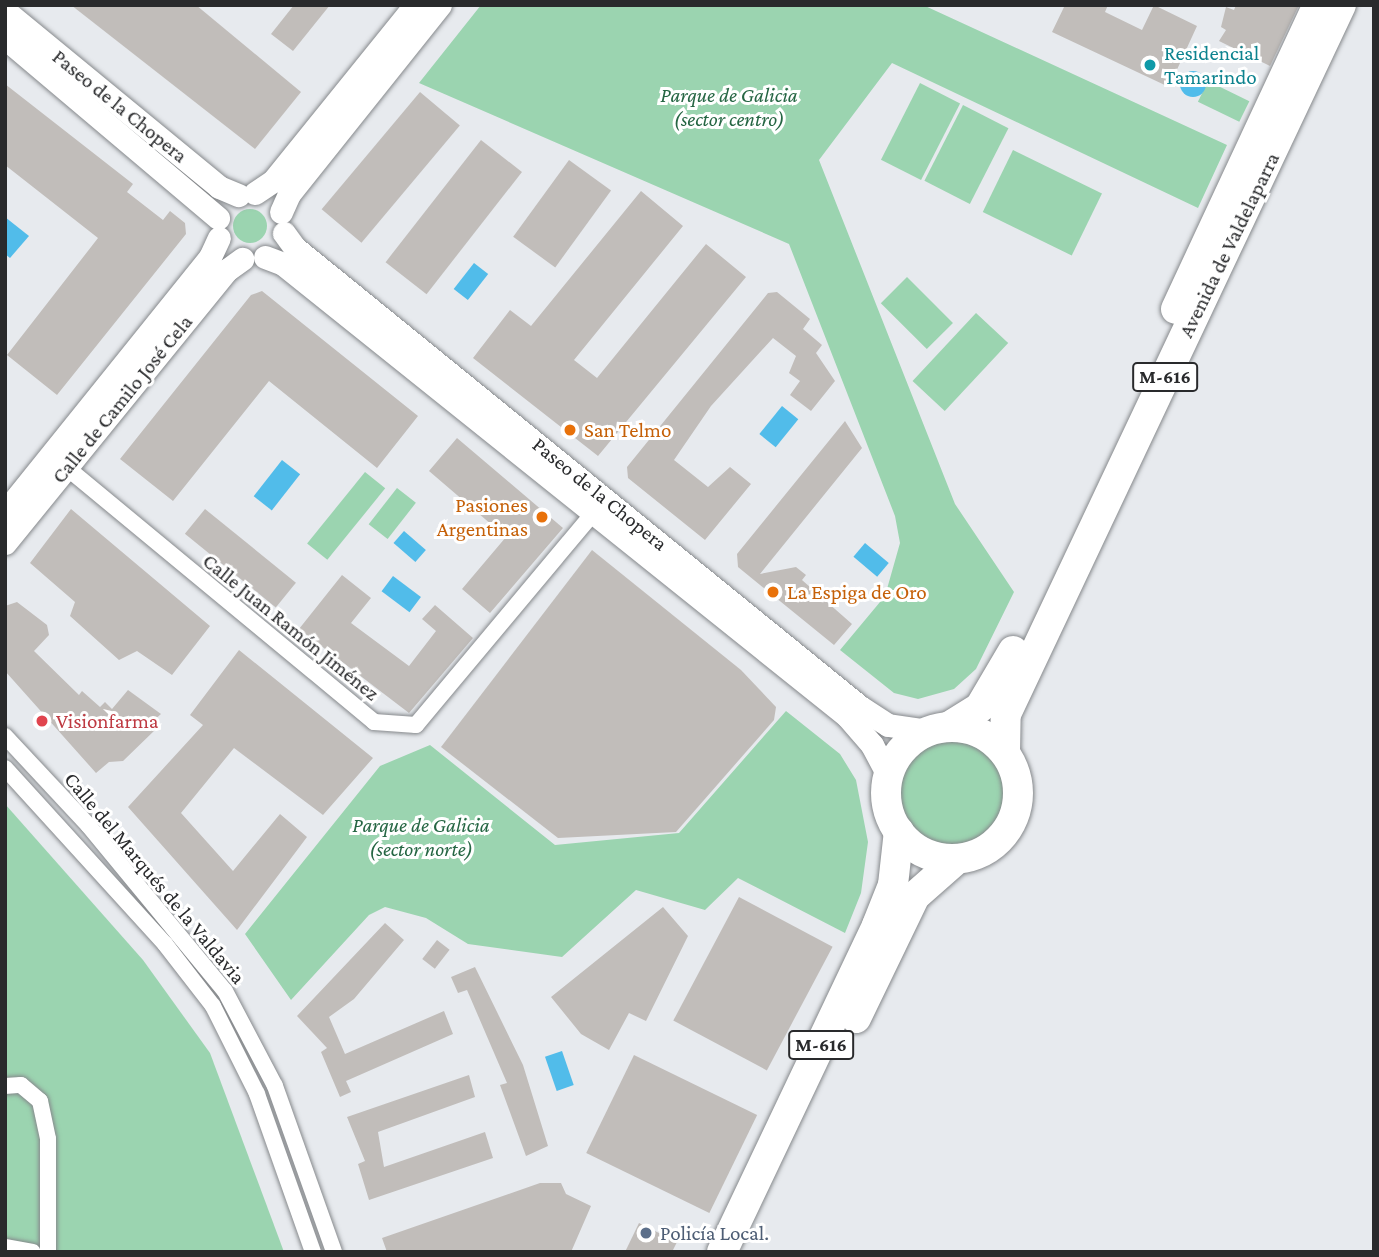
<!DOCTYPE html>
<html>
<head>
<meta charset="utf-8">
<style>
  body { margin:0 }
  #map { position:relative; width:1379px; height:1257px; overflow:hidden; background:#e7eaee; font-family:"Crimson Pro",serif }
  div>[style] { position:absolute }
  .green>* { inset:0; background:#9bd4b0; transform-origin:0 0 }
  .round { border-radius:50% }
  .water>* { inset:0; background:#51bcea; transform-origin:0 0 }
  .building>* { inset:0; background:#c1bdba; transform-origin:0 0 }
  .roads { filter:drop-shadow(0 0 2px #86898c) drop-shadow(0 0 2px #86898c) }
  .street>* { height:16px; margin:-8px; padding:0 8px; transform-origin:8px; border-radius:8px; background:#fff }
  .secondary>* { height:23px; margin:-11.5px; padding:0 11.5px; transform-origin:11.5px; border-radius:11.5px; background:#fff }
  .highway>* { height:30px; margin:-15px; padding:0 15px; transform-origin:15px; border-radius:15px; background:#fff }
  .highway>.ring { margin:-15px; padding:0; box-sizing:content-box; background:none; border:30px solid #fff; border-radius:50% }
  .dots>* { width:19px; height:19px; translate:-50% -50%; box-sizing:border-box; border:4px solid #fff; border-radius:50% }
  span { translate:-50% -50%; white-space:nowrap; text-align:center; line-height:1.15; -webkit-text-stroke:6px #fff; paint-order:stroke }
  .shield-label span { padding:2px 5px; background:#fff; border:2px solid; border-radius:5px; -webkit-text-stroke-width:0 }
  .shield-label { font-size:19px; color:#292a2c; font-weight:700 }
  .culture-label { font-size:21px; color:#0d838f }
  .left { translate:0 -50%; text-align:left }
  .park-label { font-size:21px; color:#256643; font-style:italic }
  .street-label { font-size:21px; color:#292a2c }
  .food-label { font-size:21px; color:#c56008 }
  .right { translate:-100% -50%; text-align:right }
  .health-label { font-size:21px; color:#be3a42 }
  .service-label { font-size:21px; color:#4e5e75 }
  .frame { position:absolute; inset:0; border:7px solid #292a2c; pointer-events:none }
</style>
</head>
<body>
<div id="map">
  <div class="green">
    <div style="clip-path:polygon(481px 5px,923px 5px,1227px 145px,1198px 208px,892px 63px,819px 160px,955px 504px,1014px 592px,976px 669px,954px 689px,918px 699px,894px 693px,840px 650px,885px 596px,900px 543px,895px 516px,789px 244px,419px 83px)"></div>
    <div style="left:1208px;top:81px;width:46px;height:23px;rotate:26deg"></div>
    <div style="left:920px;top:83px;width:45px;height:86px;rotate:27deg"></div>
    <div style="left:963px;top:105px;width:51px;height:85px;rotate:27deg"></div>
    <div style="left:1013px;top:150px;width:99px;height:69px;rotate:26deg"></div>
    <div class="round" style="left:233px;top:209px;width:34px;height:34px"></div>
    <div style="left:907px;top:277px;width:65px;height:37px;rotate:45deg"></div>
    <div style="left:976px;top:313px;width:44px;height:93px;rotate:43deg"></div>
    <div style="left:365px;top:472px;width:26px;height:92px;rotate:39deg"></div>
    <div style="left:397px;top:488px;width:24px;height:46px;rotate:38deg"></div>
    <div style="clip-path:polygon(786px 711px,840px 754px,856px 780px,868px 842px,861px 893px,845px 933px,738px 878px,705px 910px,636px 890px,562px 957px,468px 944px,426px 918px,385px 907px,369px 915px,291px 1000px,245px 934px,380px 766px,430px 745px,555px 845px,679px 833px)"></div>
    <div class="round" style="left:898px;top:740px;width:108px;height:108px"></div>
    <div style="clip-path:polygon(5px 804px,143px 960px,210px 1053px,284px 1252px,5px 1252px)"></div>
  </div>
  <div class="water">
    <div class="round" style="left:1180px;top:71px;width:26px;height:26px"></div>
    <div style="clip-path:polygon(5px 217px,29px 236px,10px 258px,5px 254px)"></div>
    <div style="left:474px;top:263px;width:18px;height:33px;rotate:38deg"></div>
    <div style="left:782px;top:406px;width:21px;height:36px;rotate:39deg"></div>
    <div style="left:282px;top:460px;width:23px;height:46px;rotate:38deg"></div>
    <div style="left:404px;top:531px;width:29px;height:16px;rotate:41deg"></div>
    <div style="left:865px;top:543px;width:31px;height:18px;rotate:40deg"></div>
    <div style="left:393px;top:576px;width:35px;height:19px;rotate:37deg"></div>
    <div style="left:562px;top:1051px;width:36px;height:18px;rotate:71deg"></div>
  </div>
  <div class="building">
    <div style="clip-path:polygon(71px 5px,196px 5px,301px 92px,255px 149px)"></div>
    <div style="clip-path:polygon(294px 5px,330px 5px,293px 51px,271px 34px)"></div>
    <div style="clip-path:polygon(1065px 5px,1108px 5px,1105px 12px,1142px 30px,1154px 5px,1197px 26px,1169px 87px,1052px 32px)"></div>
    <div style="clip-path:polygon(1236px 5px,1299px 5px,1270px 66px,1219px 41px,1226px 30px,1221px 27px,1226px 7px,1234px 10px)"></div>
    <div style="clip-path:polygon(5px 84px,133px 184px,127px 192px,163px 220px,170px 211px,185px 223px,186px 234px,57px 395px,7px 355px,98px 238px,5px 165px)"></div>
    <div style="left:420px;top:92px;width:52px;height:153px;rotate:40deg"></div>
    <div style="left:481px;top:140px;width:52px;height:155px;rotate:38deg"></div>
    <div style="left:569px;top:160px;width:52px;height:95px;rotate:36deg"></div>
    <div style="clip-path:polygon(641px 191px,683px 226px,574px 360px,597px 378px,706px 244px,746px 277px,598px 456px,473px 358px,510px 310px,531px 326px)"></div>
    <div style="clip-path:polygon(262px 291px,418px 416px,377px 468px,269px 381px,173px 501px,120px 459px,251px 295px)"></div>
    <div style="clip-path:polygon(777px 292px,810px 319px,803px 329px,822px 345px,816px 353px,835px 381px,811px 411px,790px 395px,800px 381px,789px 373px,796px 356px,773px 338px,711px 406px,674px 460px,708px 487px,730px 467px,751px 484px,705px 540px,628px 478px,627px 467px,768px 293px)"></div>
    <div style="clip-path:polygon(845px 421px,862px 448px,760px 574px,796px 567px,806px 575px,802px 580px,852px 624px,834px 645px,738px 567px,737px 554px)"></div>
    <div style="clip-path:polygon(457px 438px,563px 528px,490px 613px,462px 589px,506px 537px,429px 471px)"></div>
    <div style="clip-path:polygon(71px 509px,210px 626px,172px 675px,137px 651px,119px 660px,70px 616px,75px 602px,30px 563px)"></div>
    <div style="left:205px;top:509px;width:117px;height:32px;rotate:39deg"></div>
    <div style="clip-path:polygon(592px 550px,741px 670px,776px 707px,774px 720px,676px 832px,558px 838px,441px 747px)"></div>
    <div style="clip-path:polygon(342px 575px,371px 598px,351px 623px,409px 666px,436px 631px,422px 619px,435px 605px,473px 638px,409px 713px,299px 629px)"></div>
    <div style="clip-path:polygon(17px 602px,47px 625px,49px 635px,34px 651px,79px 695px,82px 691px,100px 707px,105px 702px,112px 709px,128px 690px,161px 714px,152px 722px,155px 730px,123px 761px,109px 762px,96px 773px,5px 671px,5px 606px)"></div>
    <div style="clip-path:polygon(239px 650px,373px 758px,323px 815px,234px 748px,181px 813px,233px 871px,280px 814px,307px 837px,237px 930px,128px 807px,203px 725px,190px 715px)"></div>
    <div style="left:739px;top:897px;width:106px;height:140px;rotate:28deg"></div>
    <div style="clip-path:polygon(663px 907px,688px 936px,646px 1021px,629px 1013px,609px 1050px,581px 1034px,551px 997px)"></div>
    <div style="clip-path:polygon(385px 923px,404px 940px,354px 999px,329px 1017px,345px 1054px,444px 1011px,453px 1034px,346px 1081px,351px 1092px,340px 1097px,321px 1052px,327px 1048px,297px 1016px)"></div>
    <div style="left:437px;top:940px;width:16px;height:24px;rotate:38deg"></div>
    <div style="clip-path:polygon(475px 967px,523px 1065px,548px 1146px,526px 1156px,500px 1085px,507px 1083px,467px 990px,458px 993px,451px 977px)"></div>
    <div style="left:634px;top:1055px;width:137px;height:109px;rotate:26deg"></div>
    <div style="clip-path:polygon(469px 1075px,475px 1097px,378px 1132px,384px 1167px,485px 1132px,493px 1158px,369px 1200px,358px 1164px,365px 1161px,347px 1117px)"></div>
    <div style="clip-path:polygon(540px 1183px,561px 1183px,566px 1194px,591px 1206px,571px 1252px,387px 1252px,382px 1238px)"></div>
    <div style="clip-path:polygon(639px 1223px,677px 1242px,672px 1252px,625px 1252px)"></div>
  </div>
  <div class="roads">
    <div class="street">
      <div style="left:66px;top:467px;width:400px;rotate:39.6deg"></div>
      <div style="left:374px;top:722px;width:42px;rotate:4.1deg"></div>
      <div style="left:416px;top:725px;width:276px;rotate:-50.1deg"></div>
      <div style="left:5px;top:736px;width:122px;rotate:47deg"></div>
      <div style="left:88px;top:825px;width:215px;rotate:50.5deg"></div>
      <div style="left:225px;top:991px;width:107px;rotate:62.2deg"></div>
      <div style="left:275px;top:1086px;width:176px;rotate:70.4deg"></div>
      <div style="left:5px;top:768px;width:238px;rotate:47.7deg"></div>
      <div style="left:165px;top:944px;width:78px;rotate:52.3deg"></div>
      <div style="left:213px;top:1006px;width:98px;rotate:63.4deg"></div>
      <div style="left:257px;top:1094px;width:168px;rotate:70.5deg"></div>
      <div style="left:5px;top:1086px;width:16px;rotate:-4deg"></div>
      <div style="left:21px;top:1085px;width:25px;rotate:40deg"></div>
      <div style="left:40px;top:1101px;width:39px;rotate:78deg"></div>
      <div style="left:48px;top:1139px;width:113px;rotate:90deg"></div>
      <div style="left:5px;top:1247px;width:28px;rotate:10deg"></div>
    </div>
    <div class="secondary">
      <div style="left:5px;top:11px;width:277px;rotate:39.4deg"></div>
      <div style="left:219px;top:187px;width:21px;rotate:23deg"></div>
      <div style="left:5px;top:38px;width:279px;rotate:40.2deg"></div>
      <div style="left:255px;top:193px;width:22px;rotate:-34deg"></div>
      <div style="left:273px;top:181px;width:226px;rotate:-51.1deg"></div>
      <div style="left:281px;top:212px;width:20px;rotate:-66deg"></div>
      <div style="left:289px;top:194px;width:242px;rotate:-51.4deg"></div>
      <div style="left:284px;top:233px;width:19px;rotate:54deg"></div>
      <div style="left:295px;top:248px;width:728px;rotate:39.09deg"></div>
      <div style="left:860px;top:707px;width:33px;rotate:33deg"></div>
      <div style="left:888px;top:725px;width:40px;rotate:8.5deg"></div>
      <div style="left:265px;top:257px;width:19px;rotate:21deg"></div>
      <div style="left:283px;top:264px;width:723px;rotate:38.71deg"></div>
      <div style="left:847px;top:716px;width:38px;rotate:49deg"></div>
      <div style="left:872px;top:745px;width:34px;rotate:62deg"></div>
      <div style="left:5px;top:512px;width:327px;rotate:-51.2deg"></div>
      <div style="left:210px;top:257px;width:21px;rotate:-65deg"></div>
      <div style="left:5px;top:543px;width:352px;rotate:-50.9deg"></div>
      <div style="left:227px;top:270px;width:19px;rotate:-36deg"></div>
    </div>
    <div class="highway">
      <div style="left:1176px;top:309px;width:336px;rotate:-65deg"></div>
      <div style="left:950px;top:726px;width:36px;rotate:-32deg"></div>
      <div style="left:980px;top:707px;width:65px;rotate:-59.5deg"></div>
      <div class="ring" style="left:886px;top:727px;width:102px;height:102px"></div>
      <div style="left:1005px;top:753px;width:39px;rotate:-89deg"></div>
      <div style="left:1006px;top:714px;width:784px;rotate:-64.71deg"></div>
      <div style="left:856px;top:1018px;width:136px;rotate:-64.2deg"></div>
      <div style="left:915px;top:896px;width:56px;rotate:-41.4deg"></div>
      <div style="left:722px;top:1252px;width:362px;rotate:-64.6deg"></div>
      <div style="left:877px;top:925px;width:43px;rotate:-68.2deg"></div>
      <div style="left:893px;top:885px;width:54px;rotate:-83.7deg"></div>
    </div>
  </div>
  <div class="dots">
    <div style="left:1150px;top:65px;background:#0f9aa8"></div>
    <div style="left:570px;top:430px;background:#e8710a"></div>
    <div style="left:542px;top:517px;background:#e8710a"></div>
    <div style="left:773px;top:592px;background:#e8710a"></div>
    <div style="left:42px;top:721px;background:#e0444e"></div>
    <div style="left:646px;top:1233px;background:#5c6f8a"></div>
  </div>
  <div class="shield-label">
    <span style="left:1165px;top:377px">M-616</span>
    <span style="left:821px;top:1045px">M-616</span>
  </div>
  <div class="culture-label">
    <span class="left" style="left:1164px;top:65px">Residencial<br>Tamarindo</span>
  </div>
  <div class="park-label">
    <span style="left:729px;top:107px">Parque de Galicia<br>(sector centro)</span>
    <span style="left:421px;top:837px">Parque de Galicia<br>(sector norte)</span>
  </div>
  <div class="street-label">
    <span style="left:120px;top:106px;rotate:39deg">Paseo de la Chopera</span>
    <span style="left:1229px;top:245px;rotate:-64deg">Avenida de Valdelaparra</span>
    <span style="left:122px;top:399px;rotate:-51deg">Calle de Camilo José Cela</span>
    <span style="left:600px;top:494px;rotate:39deg">Paseo de la Chopera</span>
    <span style="left:291px;top:627px;rotate:39deg">Calle Juan Ramón Jiménez</span>
    <span style="left:155px;top:878px;rotate:50deg">Calle del Marqués de la Valdavia</span>
  </div>
  <div class="food-label">
    <span class="left" style="left:584px;top:430px">San Telmo</span>
    <span class="right" style="left:528px;top:517px">Pasiones<br>Argentinas</span>
    <span class="left" style="left:787px;top:592px">La Espiga de Oro</span>
  </div>
  <div class="health-label">
    <span class="left" style="left:56px;top:721px">Visionfarma</span>
  </div>
  <div class="service-label">
    <span class="left" style="left:660px;top:1233px">Policía Local.</span>
  </div>
  <div class="frame"></div>
</div>
</body>
</html>
